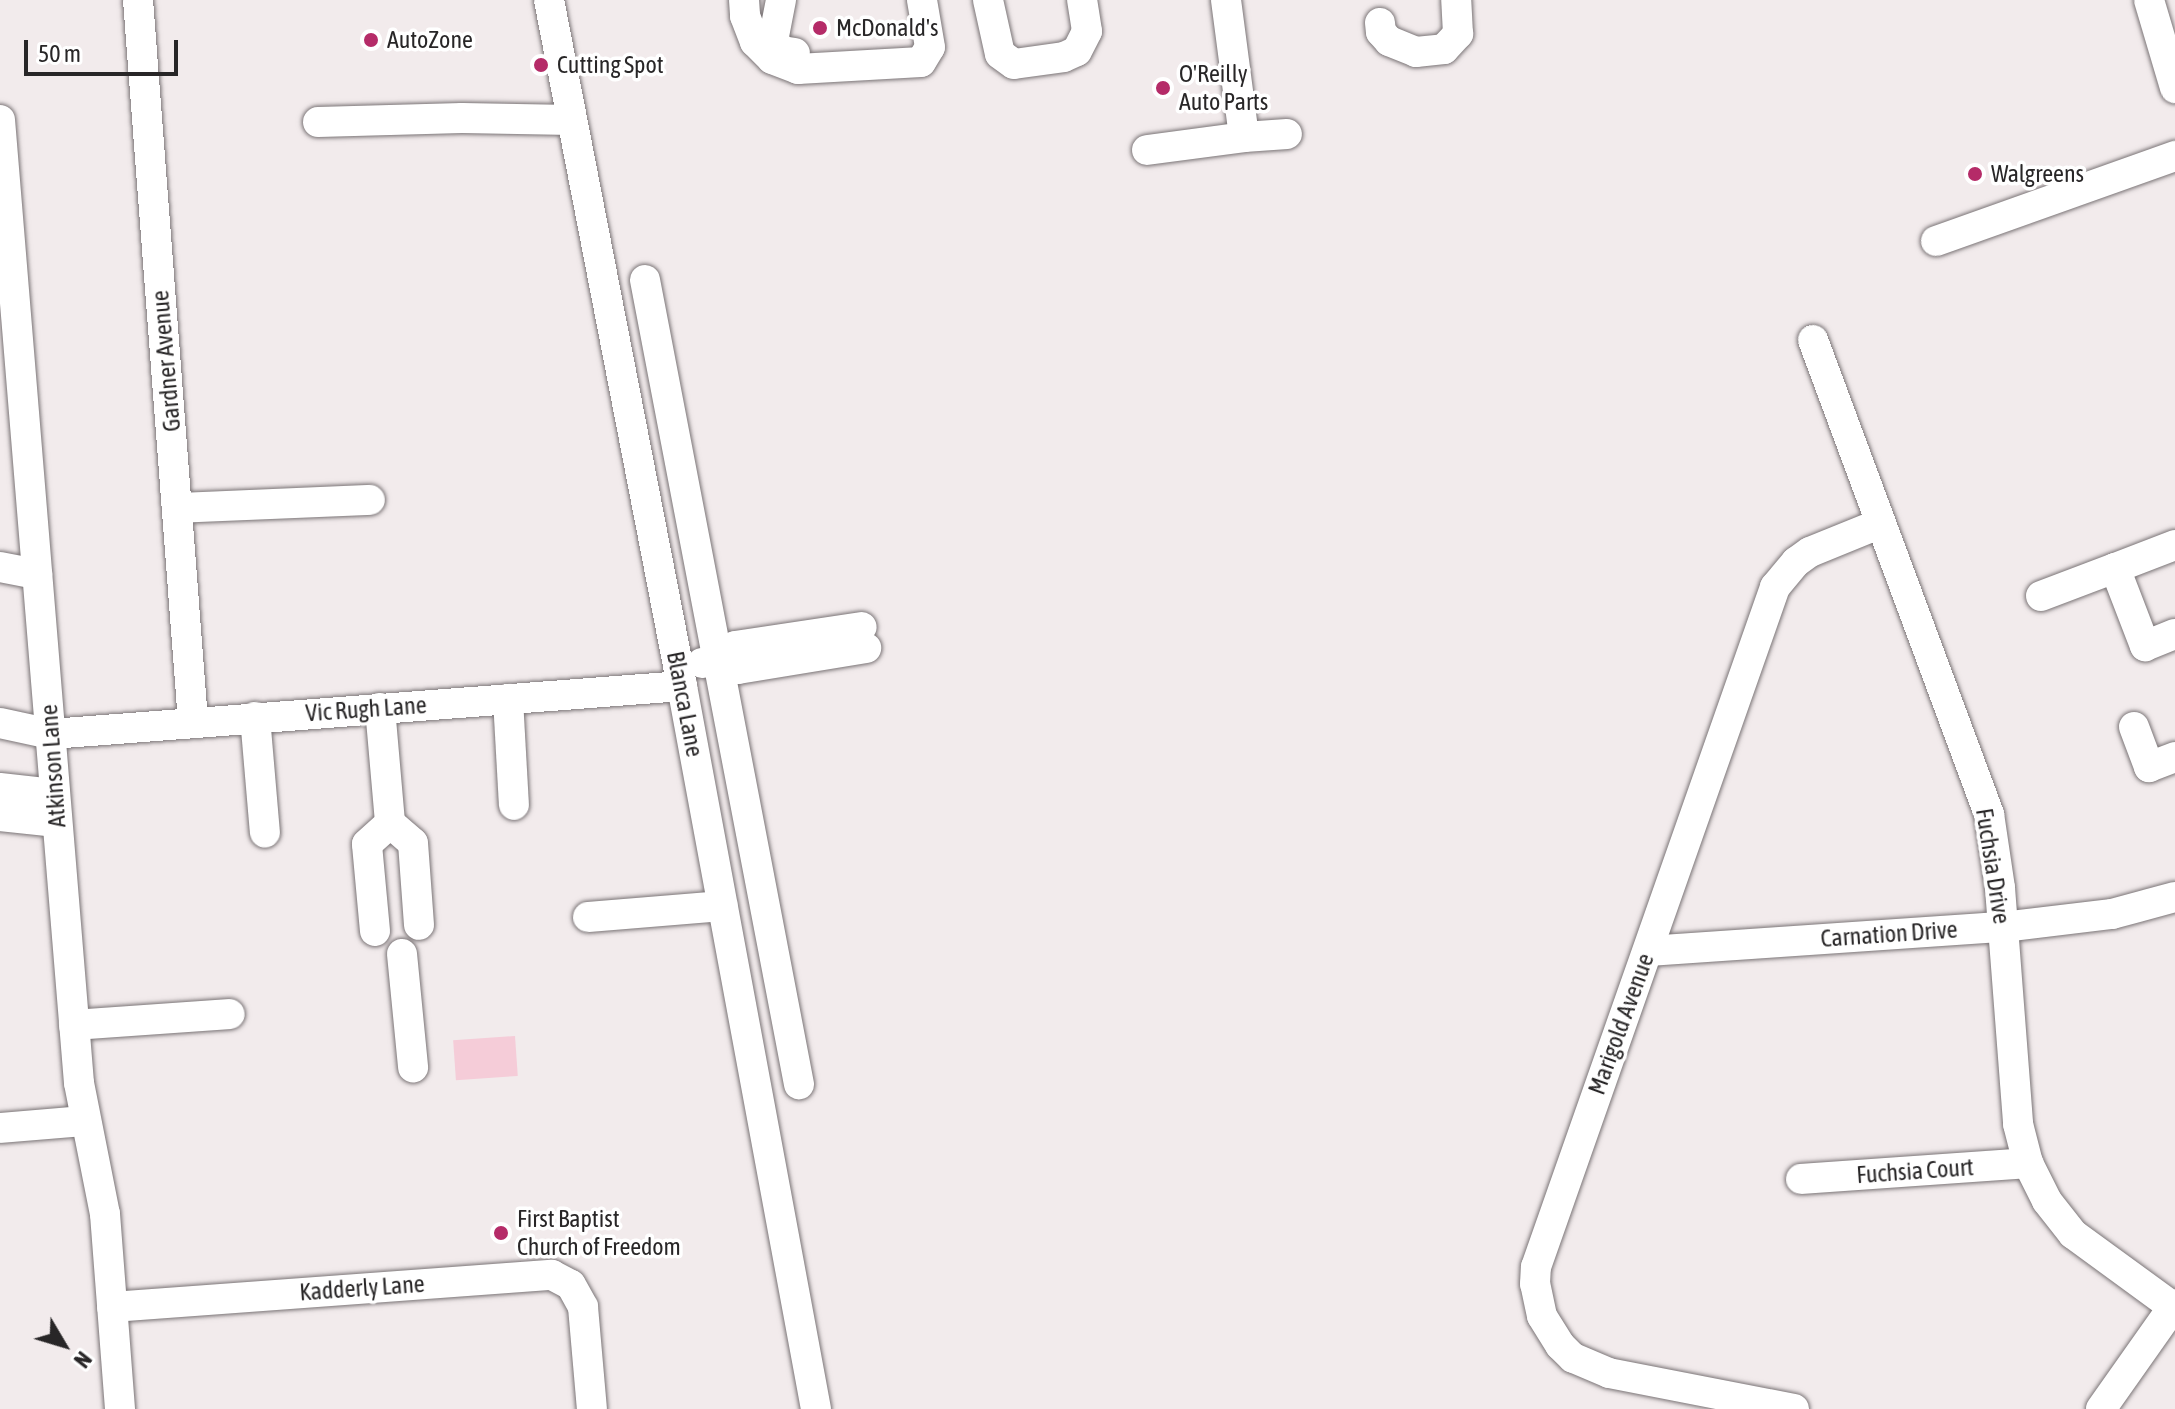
<!DOCTYPE html>
<html>
<head>
<meta charset="utf-8">
<style>
  body { margin:0 }
  #map { position:relative; width:2175px; height:1409px; overflow:hidden; background:#f2ebec; font-family:"Asap Condensed",sans-serif }
  div>[style] { position:absolute }
  .green>* { inset:0; background:#f5ccd8; transform-origin:0 0 }
  .roads { filter:drop-shadow(0 0 2px #7a7476) drop-shadow(0 0 2px #7a7476) }
  .minor>* { height:30px; margin:-15px; padding:0 15px; transform-origin:15px; border-radius:15px; background:#fff }
  .dots>* { width:22px; height:22px; translate:-50% -50%; box-sizing:border-box; border:4px solid #fff; border-radius:50% }
  span { translate:-50% -50%; white-space:nowrap; text-align:center; line-height:1.15; -webkit-text-stroke:7px #fff; paint-order:stroke }
  .poi-label { font-size:24px; color:#282627 }
  .left { translate:0 -50%; text-align:left }
  .street-label { font-size:24px; color:#282627 }
  .north { position:absolute; left:24px; top:1305px; width:80px; height:80px; -webkit-text-stroke:6px #fff; paint-order:stroke; rotate:128deg; font-size:22px; font-weight:700; line-height:32px; text-align:center; color:#282627 }
  .north::after { content:''; display:block; margin:auto; width:28px; height:36px; background:#282627; clip-path:polygon(50% 0,100% 100%,50% 72%,0 100%) }
  .scale { position:absolute; left:24px; top:40px; width:154px; height:36px; box-sizing:border-box; border:4px solid #282627; border-top:0; padding-left:10px; font-size:24px; line-height:28px; white-space:nowrap; color:#282627; -webkit-text-stroke:6px #fff; paint-order:stroke }
</style>
</head>
<body>
<div id="map">
  <div class="green">
    <div style="left:515px;top:1036px;width:40px;height:62px;rotate:86deg"></div>
  </div>
  <div class="roads">
    <div class="minor">
      <div style="left:138px;top:0;width:723px;rotate:85.64deg"></div>
      <div style="left:549px;top:0;width:699px;rotate:79.03deg"></div>
      <div style="left:682px;top:686px;width:735px;rotate:79.5deg"></div>
      <div style="left:744px;top:0;width:16px;rotate:86deg"></div>
      <div style="left:745px;top:16px;width:28px;rotate:69deg"></div>
      <div style="left:755px;top:42px;width:24px;rotate:45deg"></div>
      <div style="left:772px;top:59px;width:28px;rotate:21deg"></div>
      <div style="left:798px;top:69px;width:123px;rotate:-3.3deg"></div>
      <div style="left:921px;top:62px;width:17px;rotate:-59deg"></div>
      <div style="left:930px;top:47px;width:48px;rotate:-99.7deg"></div>
      <div style="left:781px;top:0;width:42px;rotate:101deg"></div>
      <div style="left:773px;top:41px;width:13px;rotate:48deg"></div>
      <div style="left:782px;top:51px;width:13px;rotate:9deg"></div>
      <div style="left:988px;top:0;width:55px;rotate:77.5deg"></div>
      <div style="left:1000px;top:54px;width:17px;rotate:36deg"></div>
      <div style="left:1014px;top:64px;width:50px;rotate:-8deg"></div>
      <div style="left:1064px;top:57px;width:14px;rotate:-25deg"></div>
      <div style="left:1077px;top:51px;width:22px;rotate:-63deg"></div>
      <div style="left:1087px;top:31px;width:31px;rotate:-99deg"></div>
      <div style="left:1226px;top:0;width:138px;rotate:82.5deg"></div>
      <div style="left:1244px;top:137px;width:43px;rotate:-4deg"></div>
      <div style="left:2149px;top:0;width:92px;rotate:73.5deg"></div>
      <div style="left:1380px;top:23px;width:9px;rotate:84deg"></div>
      <div style="left:1381px;top:32px;width:12px;rotate:48deg"></div>
      <div style="left:1389px;top:41px;width:29px;rotate:22deg"></div>
      <div style="left:1416px;top:52px;width:28px;rotate:-6deg"></div>
      <div style="left:1444px;top:49px;width:21px;rotate:-47deg"></div>
      <div style="left:1458px;top:34px;width:34px;rotate:-93deg"></div>
      <div style="left:0;top:120px;width:966px;rotate:85.31deg"></div>
      <div style="left:79px;top:1083px;width:134px;rotate:78.8deg"></div>
      <div style="left:105px;top:1214px;width:196px;rotate:85.6deg"></div>
      <div style="left:318px;top:122px;width:144px;rotate:-1.6deg"></div>
      <div style="left:462px;top:118px;width:110px;rotate:1deg"></div>
      <div style="left:1147px;top:150px;width:98px;rotate:-7.6deg"></div>
      <div style="left:1936px;top:241px;width:254px;rotate:-19.6deg"></div>
      <div style="left:645px;top:280px;width:819px;rotate:79.16deg"></div>
      <div style="left:1813px;top:340px;width:506px;rotate:69.63deg"></div>
      <div style="left:1989px;top:814px;width:75px;rotate:81.5deg"></div>
      <div style="left:2000px;top:888px;width:237px;rotate:85.6deg"></div>
      <div style="left:2018px;top:1124px;width:40px;rotate:75.6deg"></div>
      <div style="left:2028px;top:1163px;width:42px;rotate:63.4deg"></div>
      <div style="left:2047px;top:1201px;width:42px;rotate:51.8deg"></div>
      <div style="left:2073px;top:1234px;width:124px;rotate:36.1deg"></div>
      <div style="left:177px;top:508px;width:193px;rotate:-2.4deg"></div>
      <div style="left:2175px;top:545px;width:64px;rotate:159deg"></div>
      <div style="left:2115px;top:568px;width:84px;rotate:69deg"></div>
      <div style="left:2145px;top:646px;width:32px;rotate:-22deg"></div>
      <div style="left:0;top:567px;width:38px;rotate:11deg"></div>
      <div style="left:2041px;top:596px;width:79px;rotate:-20.7deg"></div>
      <div style="left:719px;top:660px;width:21px;rotate:25deg"></div>
      <div style="left:738px;top:669px;width:130px;rotate:-9.3deg"></div>
      <div style="left:702px;top:663px;width:17px;rotate:-10deg"></div>
      <div style="left:719px;top:660px;width:21px;rotate:-41deg"></div>
      <div style="left:735px;top:646px;width:128px;rotate:-8.5deg"></div>
      <div style="left:508px;top:699px;width:106px;rotate:86.8deg"></div>
      <div style="left:380px;top:708px;width:115px;rotate:85deg"></div>
      <div style="left:255px;top:717px;width:116px;rotate:85.1deg"></div>
      <div style="left:0;top:723px;width:52px;rotate:12.2deg"></div>
      <div style="left:51px;top:734px;width:633px;rotate:-4.35deg"></div>
      <div style="left:2134px;top:727px;width:43px;rotate:69.4deg"></div>
      <div style="left:2149px;top:767px;width:28px;rotate:-21deg"></div>
      <div style="left:0;top:788px;width:54px;rotate:6.3deg"></div>
      <div style="left:0;top:816px;width:57px;rotate:6deg"></div>
      <div style="left:390px;top:823px;width:30px;rotate:41deg"></div>
      <div style="left:413px;top:843px;width:82px;rotate:85.8deg"></div>
      <div style="left:588px;top:917px;width:135px;rotate:-4.7deg"></div>
      <div style="left:375px;top:931px;width:87px;rotate:-95.3deg"></div>
      <div style="left:367px;top:844px;width:31px;rotate:-42deg"></div>
      <div style="left:1648px;top:951px;width:356px;rotate:-3.9deg"></div>
      <div style="left:2003px;top:927px;width:110px;rotate:-6.8deg"></div>
      <div style="left:2112px;top:914px;width:65px;rotate:-15.1deg"></div>
      <div style="left:402px;top:954px;width:114px;rotate:84.4deg"></div>
      <div style="left:74px;top:1025px;width:156px;rotate:-4deg"></div>
      <div style="left:0;top:1128px;width:84px;rotate:-4.8deg"></div>
      <div style="left:1801px;top:1179px;width:228px;rotate:-4deg"></div>
      <div style="left:112px;top:1307px;width:441px;rotate:-4.2deg"></div>
      <div style="left:552px;top:1275px;width:21px;rotate:28deg"></div>
      <div style="left:571px;top:1285px;width:25px;rotate:61deg"></div>
      <div style="left:583px;top:1307px;width:102px;rotate:85deg"></div>
      <div style="left:1794px;top:1409px;width:188px;rotate:-169deg"></div>
      <div style="left:1609px;top:1373px;width:39px;rotate:-157deg"></div>
      <div style="left:1573px;top:1358px;width:18px;rotate:-135deg"></div>
      <div style="left:1560px;top:1345px;width:34px;rotate:-122deg"></div>
      <div style="left:1542px;top:1316px;width:33px;rotate:-102deg"></div>
      <div style="left:1535px;top:1284px;width:17px;rotate:-87deg"></div>
      <div style="left:1536px;top:1267px;width:721px;rotate:-70.63deg"></div>
      <div style="left:1775px;top:587px;width:33px;rotate:-50deg"></div>
      <div style="left:1796px;top:562px;width:17px;rotate:-36deg"></div>
      <div style="left:1810px;top:552px;width:74px;rotate:-22.1deg"></div>
      <div style="left:2101px;top:1409px;width:128px;rotate:-54.8deg"></div>
    </div>
  </div>
  <div class="dots">
    <div style="left:820px;top:28px;background:#b52b68"></div>
    <div style="left:371px;top:40px;background:#b52b68"></div>
    <div style="left:541px;top:65px;background:#b52b68"></div>
    <div style="left:1163px;top:88px;background:#b52b68"></div>
    <div style="left:1975px;top:174px;background:#b52b68"></div>
    <div style="left:501px;top:1233px;background:#b52b68"></div>
  </div>
  <div class="poi-label">
    <span class="left" style="left:836px;top:28px">McDonald's</span>
    <span class="left" style="left:387px;top:40px">AutoZone</span>
    <span class="left" style="left:557px;top:65px">Cutting Spot</span>
    <span class="left" style="left:1179px;top:88px">O'Reilly<br>Auto Parts</span>
    <span class="left" style="left:1991px;top:174px">Walgreens</span>
    <span class="left" style="left:517px;top:1233px">First Baptist<br>Church of Freedom</span>
  </div>
  <div class="street-label">
    <span style="left:166px;top:361px;rotate:-95deg">Gardner Avenue</span>
    <span style="left:685px;top:704px;rotate:79deg">Blanca Lane</span>
    <span style="left:366px;top:709px;rotate:-4deg">Vic Rugh Lane</span>
    <span style="left:53px;top:766px;rotate:-94deg">Atkinson Lane</span>
    <span style="left:1993px;top:866px;rotate:81deg">Fuchsia Drive</span>
    <span style="left:1889px;top:934px;rotate:-4deg">Carnation Drive</span>
    <span style="left:1621px;top:1024px;rotate:-70deg">Marigold Avenue</span>
    <span style="left:1915px;top:1171px;rotate:-4deg">Fuchsia Court</span>
    <span style="left:362px;top:1288px;rotate:-4deg">Kadderly Lane</span>
  </div>
  <div class="north">N</div>
  <div class="scale">50 m</div>
</div>
</body>
</html>
